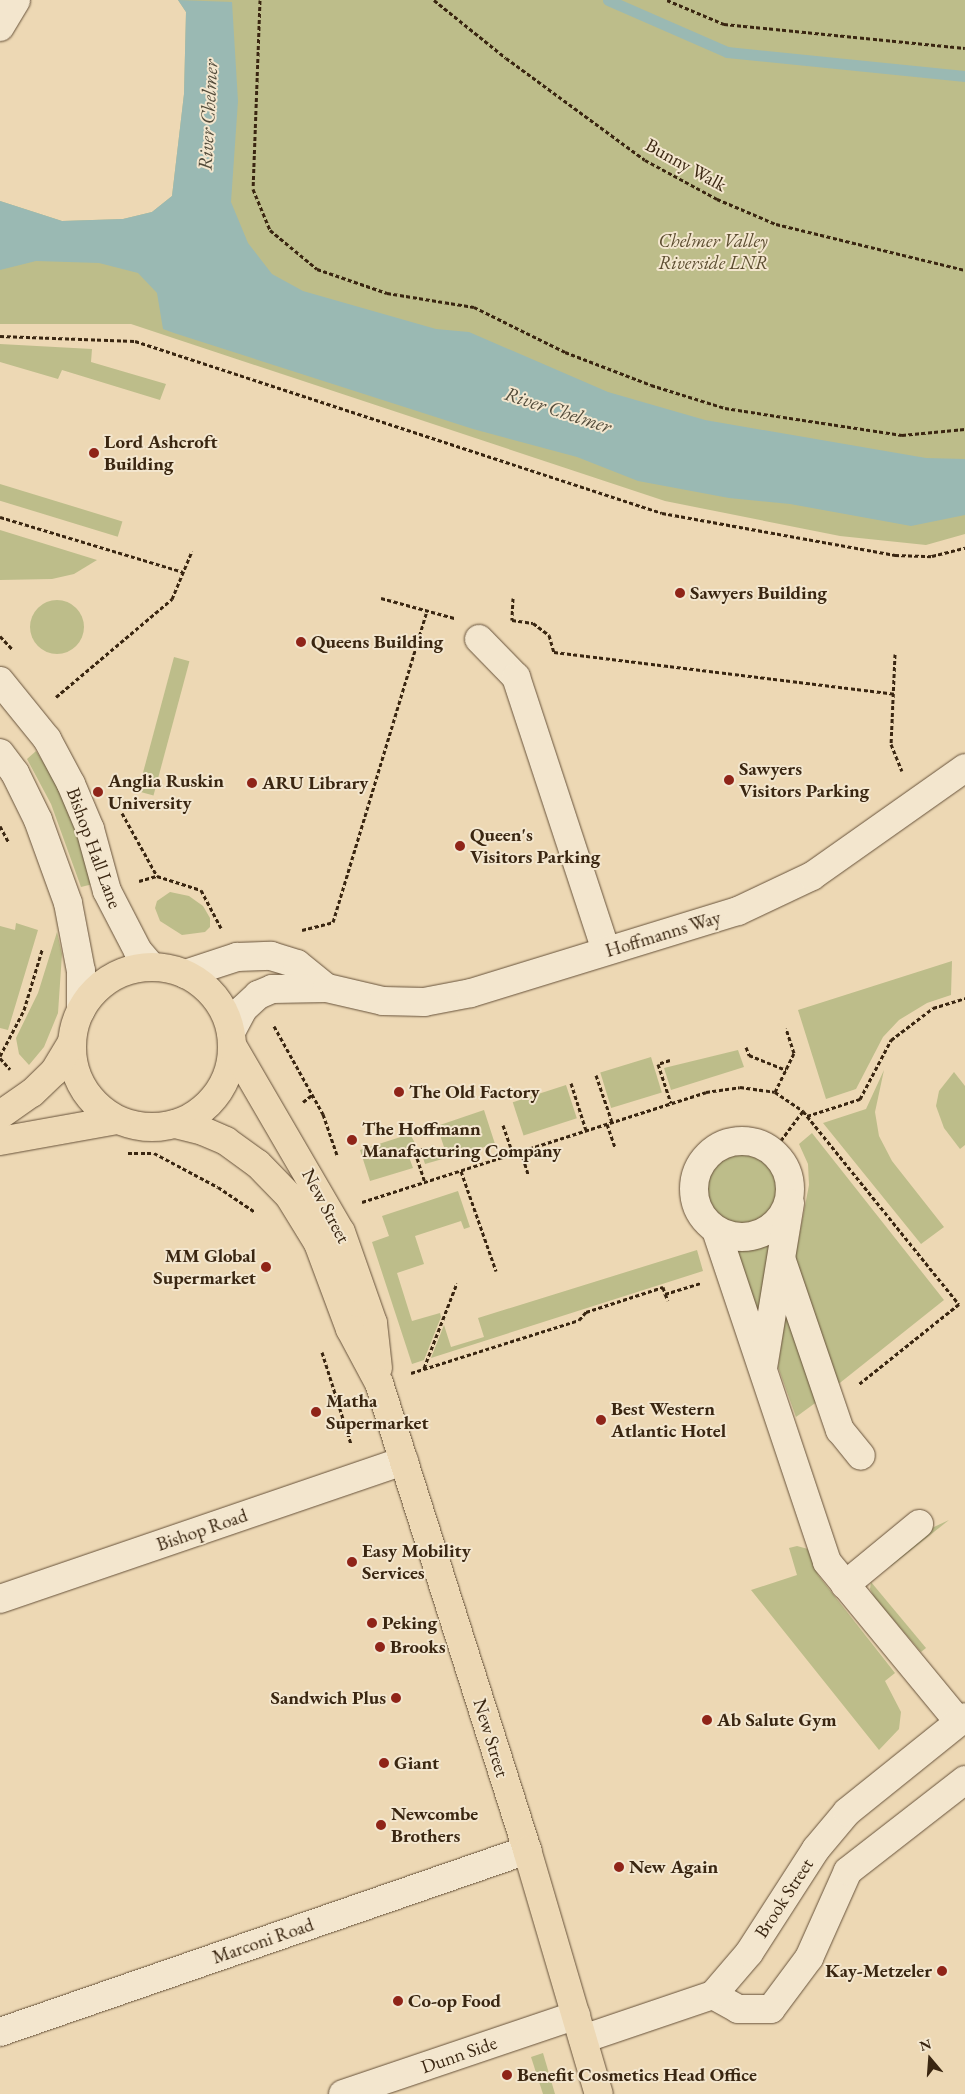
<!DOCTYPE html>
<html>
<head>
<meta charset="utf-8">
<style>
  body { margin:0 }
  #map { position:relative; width:965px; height:2094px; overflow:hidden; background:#edd8b4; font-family:"EB Garamond",serif }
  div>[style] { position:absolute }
  .green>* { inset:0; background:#bdbd8a; transform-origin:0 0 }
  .round { border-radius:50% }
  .water>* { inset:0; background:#9ab9b3 }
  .stream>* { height:11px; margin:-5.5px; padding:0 5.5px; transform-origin:5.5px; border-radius:5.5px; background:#9ab9b3 }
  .path>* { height:3px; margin-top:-1.5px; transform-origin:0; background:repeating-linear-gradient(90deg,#3a2611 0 4px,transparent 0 6.5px) }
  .roads { filter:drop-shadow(0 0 1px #67523a) drop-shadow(0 0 1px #67523a) }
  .minor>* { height:28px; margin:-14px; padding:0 14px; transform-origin:14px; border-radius:14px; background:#f3e6ce }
  .minor>.ring { margin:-14px; padding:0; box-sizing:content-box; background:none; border:28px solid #f3e6ce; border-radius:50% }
  .major>* { height:28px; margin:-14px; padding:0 14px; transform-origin:14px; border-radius:14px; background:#edd8b4 }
  .major>.ring { margin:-14px; padding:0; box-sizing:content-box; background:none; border:28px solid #edd8b4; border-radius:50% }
  .dots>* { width:14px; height:14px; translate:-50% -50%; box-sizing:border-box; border:2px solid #f3e6ce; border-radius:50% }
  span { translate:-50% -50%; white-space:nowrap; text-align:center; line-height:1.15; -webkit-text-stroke:4px #f3e6ce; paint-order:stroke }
  .street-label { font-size:19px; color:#3a2611 }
  .park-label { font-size:19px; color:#5b4c2f; font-style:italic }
  .poi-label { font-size:19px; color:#3a2611; font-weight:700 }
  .left { translate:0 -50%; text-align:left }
  .right { translate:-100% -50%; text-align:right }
  .water-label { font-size:20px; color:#524b3a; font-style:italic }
  .north { position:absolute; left:905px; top:2034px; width:50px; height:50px; -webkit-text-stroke:4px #f3e6ce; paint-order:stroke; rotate:342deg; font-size:14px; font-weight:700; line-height:20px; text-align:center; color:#3a2611 }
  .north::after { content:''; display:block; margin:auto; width:18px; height:22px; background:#3a2611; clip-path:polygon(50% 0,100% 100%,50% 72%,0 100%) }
</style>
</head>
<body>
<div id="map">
  <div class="green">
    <div style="clip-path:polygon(178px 0,965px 0,965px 534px,926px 545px,840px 536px,665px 501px,131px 324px,0 324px,0 201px,62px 221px,123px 219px,152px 212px,172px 196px,184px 94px,186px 12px)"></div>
    <div style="clip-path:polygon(0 344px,92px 349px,91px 362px,166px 384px,160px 400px,62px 370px,58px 379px,0 362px)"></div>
    <div style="left:0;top:484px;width:128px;height:16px;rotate:17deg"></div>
    <div style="clip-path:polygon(0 530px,97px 560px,74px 574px,52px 579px,0 580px)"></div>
    <div class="round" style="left:30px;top:600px;width:54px;height:54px"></div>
    <div style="left:174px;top:657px;width:16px;height:139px;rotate:15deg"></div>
    <div style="clip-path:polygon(36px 751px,53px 777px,75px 825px,93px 884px,81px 887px,51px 804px,27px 759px)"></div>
    <div style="clip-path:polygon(170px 892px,189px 896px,203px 906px,210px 918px,210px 927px,205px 932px,182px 935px,160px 921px,155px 908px,157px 901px)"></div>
    <div style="clip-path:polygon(16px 923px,38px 930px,8px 1030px,0 1028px,0 926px,15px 930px)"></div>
    <div style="clip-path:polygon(57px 932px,62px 954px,58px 1013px,44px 1047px,29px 1065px,19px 1054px,16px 1038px,38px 993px)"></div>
    <div style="clip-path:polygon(952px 961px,951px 995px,927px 1003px,899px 1020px,883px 1037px,856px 1089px,826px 1099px,798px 1010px)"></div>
    <div style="clip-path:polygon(738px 1050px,744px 1067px,671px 1090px,664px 1068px)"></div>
    <div style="left:651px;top:1057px;width:37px;height:53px;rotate:73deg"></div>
    <div style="clip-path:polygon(884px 1070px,875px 1112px,879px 1136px,892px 1161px,944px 1227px,921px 1244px,823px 1123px,866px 1109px)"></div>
    <div style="clip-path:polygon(954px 1072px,965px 1086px,965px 1145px,960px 1149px,944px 1128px,936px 1106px,939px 1091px)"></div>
    <div style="left:566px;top:1085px;width:35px;height:56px;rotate:72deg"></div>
    <div style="clip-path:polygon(484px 1110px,495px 1144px,425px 1164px,423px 1158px,427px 1150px,444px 1147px,437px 1126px)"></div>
    <div style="clip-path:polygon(812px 1133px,944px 1300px,836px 1386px,794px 1263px,809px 1185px,808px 1164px,799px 1144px)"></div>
    <div style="clip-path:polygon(410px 1134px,416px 1145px,409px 1157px,413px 1168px,370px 1181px,360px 1150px)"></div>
    <div class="round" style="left:708px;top:1155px;width:68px;height:68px"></div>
    <div style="clip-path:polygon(458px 1191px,470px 1227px,464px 1229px,461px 1221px,415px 1236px,424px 1264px,397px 1273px,412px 1321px,440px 1313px,441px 1317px,424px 1360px,412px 1364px,372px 1242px,389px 1236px,382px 1216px)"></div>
    <div style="clip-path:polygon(774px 1236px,762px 1340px,733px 1246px,753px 1245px)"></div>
    <div style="clip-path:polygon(697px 1250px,703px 1271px,431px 1358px,444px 1325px,451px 1347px,484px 1337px,478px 1318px)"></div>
    <div style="clip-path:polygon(788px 1300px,822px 1398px,796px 1417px,778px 1367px)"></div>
    <div style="clip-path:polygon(949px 1520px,891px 1566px,885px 1558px,921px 1533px)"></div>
    <div style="clip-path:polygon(797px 1546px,808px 1549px,818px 1575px,895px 1673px,885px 1681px,901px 1712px,899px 1729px,879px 1750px,751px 1590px,797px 1575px,789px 1548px)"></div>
    <div style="clip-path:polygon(871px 1582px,926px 1648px,921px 1652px,874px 1597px,870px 1589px)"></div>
    <div style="clip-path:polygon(543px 2053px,555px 2094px,543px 2094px,531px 2057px)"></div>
  </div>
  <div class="water">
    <div style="clip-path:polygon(178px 0,232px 2px,238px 101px,231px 202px,248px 243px,272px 274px,303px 291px,436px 329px,469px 332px,608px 392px,705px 420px,926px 458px,965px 459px,965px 515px,911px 526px,790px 504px,729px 498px,638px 481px,577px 457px,473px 429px,174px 333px,163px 329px,157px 293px,138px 273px,99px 263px,36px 261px,0 270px,0 201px,62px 221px,123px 219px,152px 212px,172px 196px,184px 94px,186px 12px)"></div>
  </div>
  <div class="stream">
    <div style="left:608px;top:0;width:130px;rotate:23.6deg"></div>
    <div style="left:727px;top:52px;width:239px;rotate:5.8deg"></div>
  </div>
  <div class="path">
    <div style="left:260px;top:0;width:189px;rotate:92.1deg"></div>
    <div style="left:253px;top:189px;width:44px;rotate:67.5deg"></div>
    <div style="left:270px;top:230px;width:61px;rotate:39.7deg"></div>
    <div style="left:317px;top:269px;width:74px;rotate:18.9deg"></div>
    <div style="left:387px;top:293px;width:88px;rotate:9.1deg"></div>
    <div style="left:474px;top:307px;width:102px;rotate:26.3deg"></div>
    <div style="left:565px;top:352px;width:92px;rotate:21deg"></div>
    <div style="left:651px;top:385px;width:77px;rotate:17.3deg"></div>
    <div style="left:725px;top:408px;width:179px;rotate:8.7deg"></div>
    <div style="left:902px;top:435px;width:63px;rotate:-5.4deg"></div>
    <div style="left:434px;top:0;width:92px;rotate:38.9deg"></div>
    <div style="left:506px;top:58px;width:172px;rotate:36.3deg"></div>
    <div style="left:645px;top:160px;width:82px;rotate:28.4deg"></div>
    <div style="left:717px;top:199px;width:64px;rotate:23deg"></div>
    <div style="left:776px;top:224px;width:195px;rotate:13.7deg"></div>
    <div style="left:667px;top:0;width:62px;rotate:22.8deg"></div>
    <div style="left:724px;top:24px;width:242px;rotate:5.7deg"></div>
    <div style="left:0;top:336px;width:135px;rotate:2.1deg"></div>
    <div style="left:135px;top:341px;width:554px;rotate:18.08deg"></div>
    <div style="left:662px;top:513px;width:237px;rotate:10.2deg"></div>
    <div style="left:895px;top:555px;width:37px;rotate:2deg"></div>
    <div style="left:932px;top:556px;width:34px;rotate:-14deg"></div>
    <div style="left:0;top:517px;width:191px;rotate:16.7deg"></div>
    <div style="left:381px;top:598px;width:76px;rotate:15.3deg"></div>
    <div style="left:513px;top:598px;width:22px;rotate:93deg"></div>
    <div style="left:512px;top:620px;width:21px;rotate:8deg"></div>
    <div style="left:533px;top:623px;width:20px;rotate:37deg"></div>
    <div style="left:549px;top:635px;width:18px;rotate:74deg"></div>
    <div style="left:554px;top:652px;width:343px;rotate:7deg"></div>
    <div style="left:0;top:636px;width:19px;rotate:47deg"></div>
    <div style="left:895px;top:654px;width:90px;rotate:92.5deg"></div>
    <div style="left:891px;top:744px;width:29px;rotate:68deg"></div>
    <div style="left:56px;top:697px;width:152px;rotate:-40.2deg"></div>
    <div style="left:172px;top:599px;width:52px;rotate:-67.4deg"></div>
    <div style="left:122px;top:813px;width:72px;rotate:60.9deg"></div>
    <div style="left:157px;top:876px;width:46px;rotate:17.7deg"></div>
    <div style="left:201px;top:890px;width:43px;rotate:62.2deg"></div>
    <div style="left:0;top:826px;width:19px;rotate:62deg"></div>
    <div style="left:139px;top:881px;width:19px;rotate:-16deg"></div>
    <div style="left:302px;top:930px;width:32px;rotate:-14deg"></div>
    <div style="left:333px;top:922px;width:325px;rotate:-73.2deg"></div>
    <div style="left:274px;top:1026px;width:101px;rotate:60.9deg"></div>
    <div style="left:323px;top:1114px;width:43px;rotate:71.1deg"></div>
    <div style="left:746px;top:1047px;width:9px;rotate:69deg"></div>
    <div style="left:749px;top:1055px;width:40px;rotate:22deg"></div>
    <div style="left:0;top:1056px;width:52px;rotate:-62.4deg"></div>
    <div style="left:24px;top:1010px;width:63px;rotate:-73.3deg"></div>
    <div style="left:0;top:1058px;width:15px;rotate:48deg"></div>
    <div style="left:670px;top:1060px;width:13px;rotate:162deg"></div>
    <div style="left:658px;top:1064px;width:41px;rotate:71.6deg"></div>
    <div style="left:596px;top:1075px;width:50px;rotate:71.2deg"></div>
    <div style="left:571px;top:1083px;width:49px;rotate:72.3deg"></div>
    <div style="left:775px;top:1092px;width:43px;rotate:-64deg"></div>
    <div style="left:794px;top:1053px;width:26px;rotate:-108deg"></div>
    <div style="left:303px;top:1102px;width:11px;rotate:-38deg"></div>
    <div style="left:807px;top:1116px;width:56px;rotate:-17.8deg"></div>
    <div style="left:860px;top:1099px;width:67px;rotate:-62.3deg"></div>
    <div style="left:891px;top:1040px;width:53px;rotate:-37.3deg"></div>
    <div style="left:933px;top:1008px;width:34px;rotate:-17deg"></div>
    <div style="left:607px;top:1124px;width:24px;rotate:71deg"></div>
    <div style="left:503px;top:1125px;width:31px;rotate:71deg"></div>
    <div style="left:422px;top:1148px;width:11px;rotate:117deg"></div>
    <div style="left:417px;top:1158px;width:25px;rotate:72deg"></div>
    <div style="left:521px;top:1151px;width:24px;rotate:73deg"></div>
    <div style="left:773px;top:1151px;width:50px;rotate:-53.1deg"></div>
    <div style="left:128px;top:1153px;width:26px"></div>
    <div style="left:154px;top:1153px;width:72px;rotate:28deg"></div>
    <div style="left:218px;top:1187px;width:45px;rotate:34deg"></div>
    <div style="left:461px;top:1171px;width:106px;rotate:70.7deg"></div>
    <div style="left:362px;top:1202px;width:361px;rotate:-17.7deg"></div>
    <div style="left:706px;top:1092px;width:34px;rotate:-8deg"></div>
    <div style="left:740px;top:1087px;width:35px;rotate:8deg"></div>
    <div style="left:775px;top:1092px;width:34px;rotate:34deg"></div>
    <div style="left:803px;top:1111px;width:248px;rotate:51.1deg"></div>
    <div style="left:959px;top:1304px;width:128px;rotate:141.3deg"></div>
    <div style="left:665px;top:1294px;width:7px;rotate:63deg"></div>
    <div style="left:322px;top:1352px;width:96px;rotate:72.5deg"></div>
    <div style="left:424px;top:1368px;width:91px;rotate:-68.8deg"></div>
    <div style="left:411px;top:1373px;width:176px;rotate:-17.5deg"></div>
    <div style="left:579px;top:1320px;width:11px;rotate:-49deg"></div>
    <div style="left:586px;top:1312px;width:81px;rotate:-18deg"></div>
    <div style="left:663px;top:1287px;width:7px;rotate:74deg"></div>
    <div style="left:665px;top:1294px;width:37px;rotate:-17deg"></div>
  </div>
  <div class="roads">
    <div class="minor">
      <div style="left:0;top:27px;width:31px;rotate:-59deg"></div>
      <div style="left:479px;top:639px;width:53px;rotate:45.8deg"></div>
      <div style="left:516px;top:677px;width:288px;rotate:71.8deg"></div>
      <div style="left:0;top:681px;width:75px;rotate:51deg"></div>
      <div style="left:47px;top:739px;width:51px;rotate:61.9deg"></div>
      <div style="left:71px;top:784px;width:49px;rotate:67.1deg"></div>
      <div style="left:90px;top:829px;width:64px;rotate:74.7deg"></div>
      <div style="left:107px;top:891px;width:68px;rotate:62.7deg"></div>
      <div style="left:138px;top:951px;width:21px;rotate:49deg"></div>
      <div style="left:0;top:753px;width:25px;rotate:53deg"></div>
      <div style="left:15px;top:773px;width:52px;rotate:63.9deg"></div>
      <div style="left:38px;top:820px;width:88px;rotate:70.1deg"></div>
      <div style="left:68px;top:903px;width:69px;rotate:79.2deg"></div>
      <div style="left:81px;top:971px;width:39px;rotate:90deg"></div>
      <div style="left:185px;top:974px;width:55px;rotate:-18.1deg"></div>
      <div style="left:237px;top:957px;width:34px;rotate:-2deg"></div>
      <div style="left:271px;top:956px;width:27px;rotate:17deg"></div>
      <div style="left:297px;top:964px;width:38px;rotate:39deg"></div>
      <div style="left:231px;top:1032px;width:26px;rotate:-62deg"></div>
      <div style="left:243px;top:1009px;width:21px;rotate:-43deg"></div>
      <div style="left:258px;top:995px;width:15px;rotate:-23deg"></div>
      <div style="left:272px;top:989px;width:55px;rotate:-1deg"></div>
      <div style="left:327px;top:988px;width:57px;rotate:13.1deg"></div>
      <div style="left:383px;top:1001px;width:41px;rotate:1.4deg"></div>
      <div style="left:424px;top:1002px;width:48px;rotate:-10.8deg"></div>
      <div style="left:471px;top:993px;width:279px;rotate:-17.1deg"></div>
      <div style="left:738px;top:911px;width:82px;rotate:-25.3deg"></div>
      <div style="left:812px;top:876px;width:187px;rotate:-35.2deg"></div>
      <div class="ring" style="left:694px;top:1141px;width:68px;height:68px"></div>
      <div style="left:716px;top:1230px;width:350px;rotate:71.5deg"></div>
      <div style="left:827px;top:1562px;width:207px;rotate:50.5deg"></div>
      <div style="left:782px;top:1261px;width:179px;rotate:71.1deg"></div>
      <div style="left:840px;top:1430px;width:33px;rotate:51deg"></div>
      <div style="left:763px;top:1368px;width:167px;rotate:-80.7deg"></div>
      <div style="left:845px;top:1585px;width:96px;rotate:-39.5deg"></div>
      <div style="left:0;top:1599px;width:427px;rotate:-18.9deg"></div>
      <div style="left:713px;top:1995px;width:29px;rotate:29deg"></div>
      <div style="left:738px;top:2009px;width:33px"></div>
      <div style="left:771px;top:2009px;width:64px;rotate:-53.3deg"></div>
      <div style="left:809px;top:1958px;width:95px;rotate:-65.9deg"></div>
      <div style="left:848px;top:1871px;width:148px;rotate:-37.9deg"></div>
      <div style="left:0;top:2032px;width:558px;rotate:-19.05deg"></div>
      <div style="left:583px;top:2039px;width:137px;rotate:-18.7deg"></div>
      <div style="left:713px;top:1995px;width:55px;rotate:-49.4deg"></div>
      <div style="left:749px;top:1953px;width:124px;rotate:-57.2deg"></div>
      <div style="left:816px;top:1849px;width:48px;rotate:-50deg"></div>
      <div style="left:847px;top:1812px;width:151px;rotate:-38.8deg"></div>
      <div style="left:343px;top:2094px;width:246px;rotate:-18.7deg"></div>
    </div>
    <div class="major">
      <div class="ring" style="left:72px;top:967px;width:132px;height:132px"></div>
      <div style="left:232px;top:1045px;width:216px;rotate:59.8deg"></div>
      <div style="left:341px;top:1232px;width:96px;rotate:70.6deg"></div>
      <div style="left:373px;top:1323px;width:45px;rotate:83.7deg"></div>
      <div style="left:0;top:1115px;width:39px;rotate:-35deg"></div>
      <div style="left:32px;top:1093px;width:30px;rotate:-44deg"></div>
      <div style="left:54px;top:1072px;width:33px;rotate:-59deg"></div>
      <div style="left:175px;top:1124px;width:29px;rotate:14deg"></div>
      <div style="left:203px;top:1131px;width:25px;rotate:23deg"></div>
      <div style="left:226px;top:1141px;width:39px;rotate:36deg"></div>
      <div style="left:258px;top:1164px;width:45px;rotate:45.9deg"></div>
      <div style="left:289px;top:1196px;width:55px;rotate:58.3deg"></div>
      <div style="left:318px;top:1243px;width:92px;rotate:69.6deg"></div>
      <div style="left:350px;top:1329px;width:61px;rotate:61.8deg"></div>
      <div style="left:379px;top:1383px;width:490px;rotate:72.4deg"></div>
      <div style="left:527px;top:1850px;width:254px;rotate:73.6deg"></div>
      <div style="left:0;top:1141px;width:119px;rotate:-10.2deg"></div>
    </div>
  </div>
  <div class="dots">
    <div style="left:94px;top:453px;background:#8f2418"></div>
    <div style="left:680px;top:593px;background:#8f2418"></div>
    <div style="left:301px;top:642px;background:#8f2418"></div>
    <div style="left:729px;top:780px;background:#8f2418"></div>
    <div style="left:252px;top:783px;background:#8f2418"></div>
    <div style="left:98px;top:792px;background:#8f2418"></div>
    <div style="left:460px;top:846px;background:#8f2418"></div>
    <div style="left:399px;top:1092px;background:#8f2418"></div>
    <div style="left:352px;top:1140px;background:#8f2418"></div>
    <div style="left:266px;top:1267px;background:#8f2418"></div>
    <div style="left:316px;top:1412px;background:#8f2418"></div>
    <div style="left:601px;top:1420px;background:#8f2418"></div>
    <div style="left:352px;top:1562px;background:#8f2418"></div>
    <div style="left:372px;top:1623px;background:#8f2418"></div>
    <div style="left:380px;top:1647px;background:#8f2418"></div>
    <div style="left:396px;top:1698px;background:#8f2418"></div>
    <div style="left:707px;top:1720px;background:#8f2418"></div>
    <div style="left:384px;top:1763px;background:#8f2418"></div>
    <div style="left:381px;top:1825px;background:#8f2418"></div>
    <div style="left:619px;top:1867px;background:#8f2418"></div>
    <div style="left:942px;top:1971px;background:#8f2418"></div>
    <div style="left:398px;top:2001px;background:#8f2418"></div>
    <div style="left:507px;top:2075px;background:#8f2418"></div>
  </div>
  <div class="street-label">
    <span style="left:686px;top:165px;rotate:29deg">Bunny Walk</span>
    <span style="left:94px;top:848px;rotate:70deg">Bishop Hall Lane</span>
    <span style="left:663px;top:934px;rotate:-17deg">Hoffmanns Way</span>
    <span style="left:326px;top:1206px;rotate:62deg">New Street</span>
    <span style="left:202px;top:1530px;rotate:-19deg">Bishop Road</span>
    <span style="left:491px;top:1738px;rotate:73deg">New Street</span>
    <span style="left:784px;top:1898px;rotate:-57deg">Brook Street</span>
    <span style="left:263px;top:1941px;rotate:-19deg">Marconi Road</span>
    <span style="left:459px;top:2055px;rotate:-19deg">Dunn Side</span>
  </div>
  <div class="park-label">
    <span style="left:713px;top:252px">Chelmer Valley<br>Riverside LNR</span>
  </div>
  <div class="poi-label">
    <span class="left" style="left:104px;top:453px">Lord Ashcroft<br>Building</span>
    <span class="left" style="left:690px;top:593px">Sawyers Building</span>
    <span class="left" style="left:311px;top:642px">Queens Building</span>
    <span class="left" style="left:739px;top:780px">Sawyers<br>Visitors Parking</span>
    <span class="left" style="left:108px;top:792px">Anglia Ruskin<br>University</span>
    <span class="left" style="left:262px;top:783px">ARU Library</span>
    <span class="left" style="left:470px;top:846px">Queen's<br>Visitors Parking</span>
    <span class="left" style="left:409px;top:1092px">The Old Factory</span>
    <span class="left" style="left:362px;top:1140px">The Hoffmann<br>Manafacturing Company</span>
    <span class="right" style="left:256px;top:1267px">MM Global<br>Supermarket</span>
    <span class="left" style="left:326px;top:1412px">Matha<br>Supermarket</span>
    <span class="left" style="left:611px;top:1420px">Best Western<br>Atlantic Hotel</span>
    <span class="left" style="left:362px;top:1562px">Easy Mobility<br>Services</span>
    <span class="left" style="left:382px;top:1623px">Peking</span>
    <span class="left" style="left:390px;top:1647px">Brooks</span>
    <span class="right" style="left:386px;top:1698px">Sandwich Plus</span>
    <span class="left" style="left:717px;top:1720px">Ab Salute Gym</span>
    <span class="left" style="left:394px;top:1763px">Giant</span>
    <span class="left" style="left:391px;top:1825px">Newcombe<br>Brothers</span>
    <span class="left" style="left:629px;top:1867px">New Again</span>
    <span class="right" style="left:932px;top:1971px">Kay-Metzeler</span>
    <span class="left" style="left:408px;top:2001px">Co-op Food</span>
    <span class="left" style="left:517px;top:2075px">Benefit Cosmetics Head Office</span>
  </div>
  <div class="water-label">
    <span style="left:208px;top:115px;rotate:-87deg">River Chelmer</span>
    <span style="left:558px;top:410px;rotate:18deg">River Chelmer</span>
  </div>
  <div class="north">N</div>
</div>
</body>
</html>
